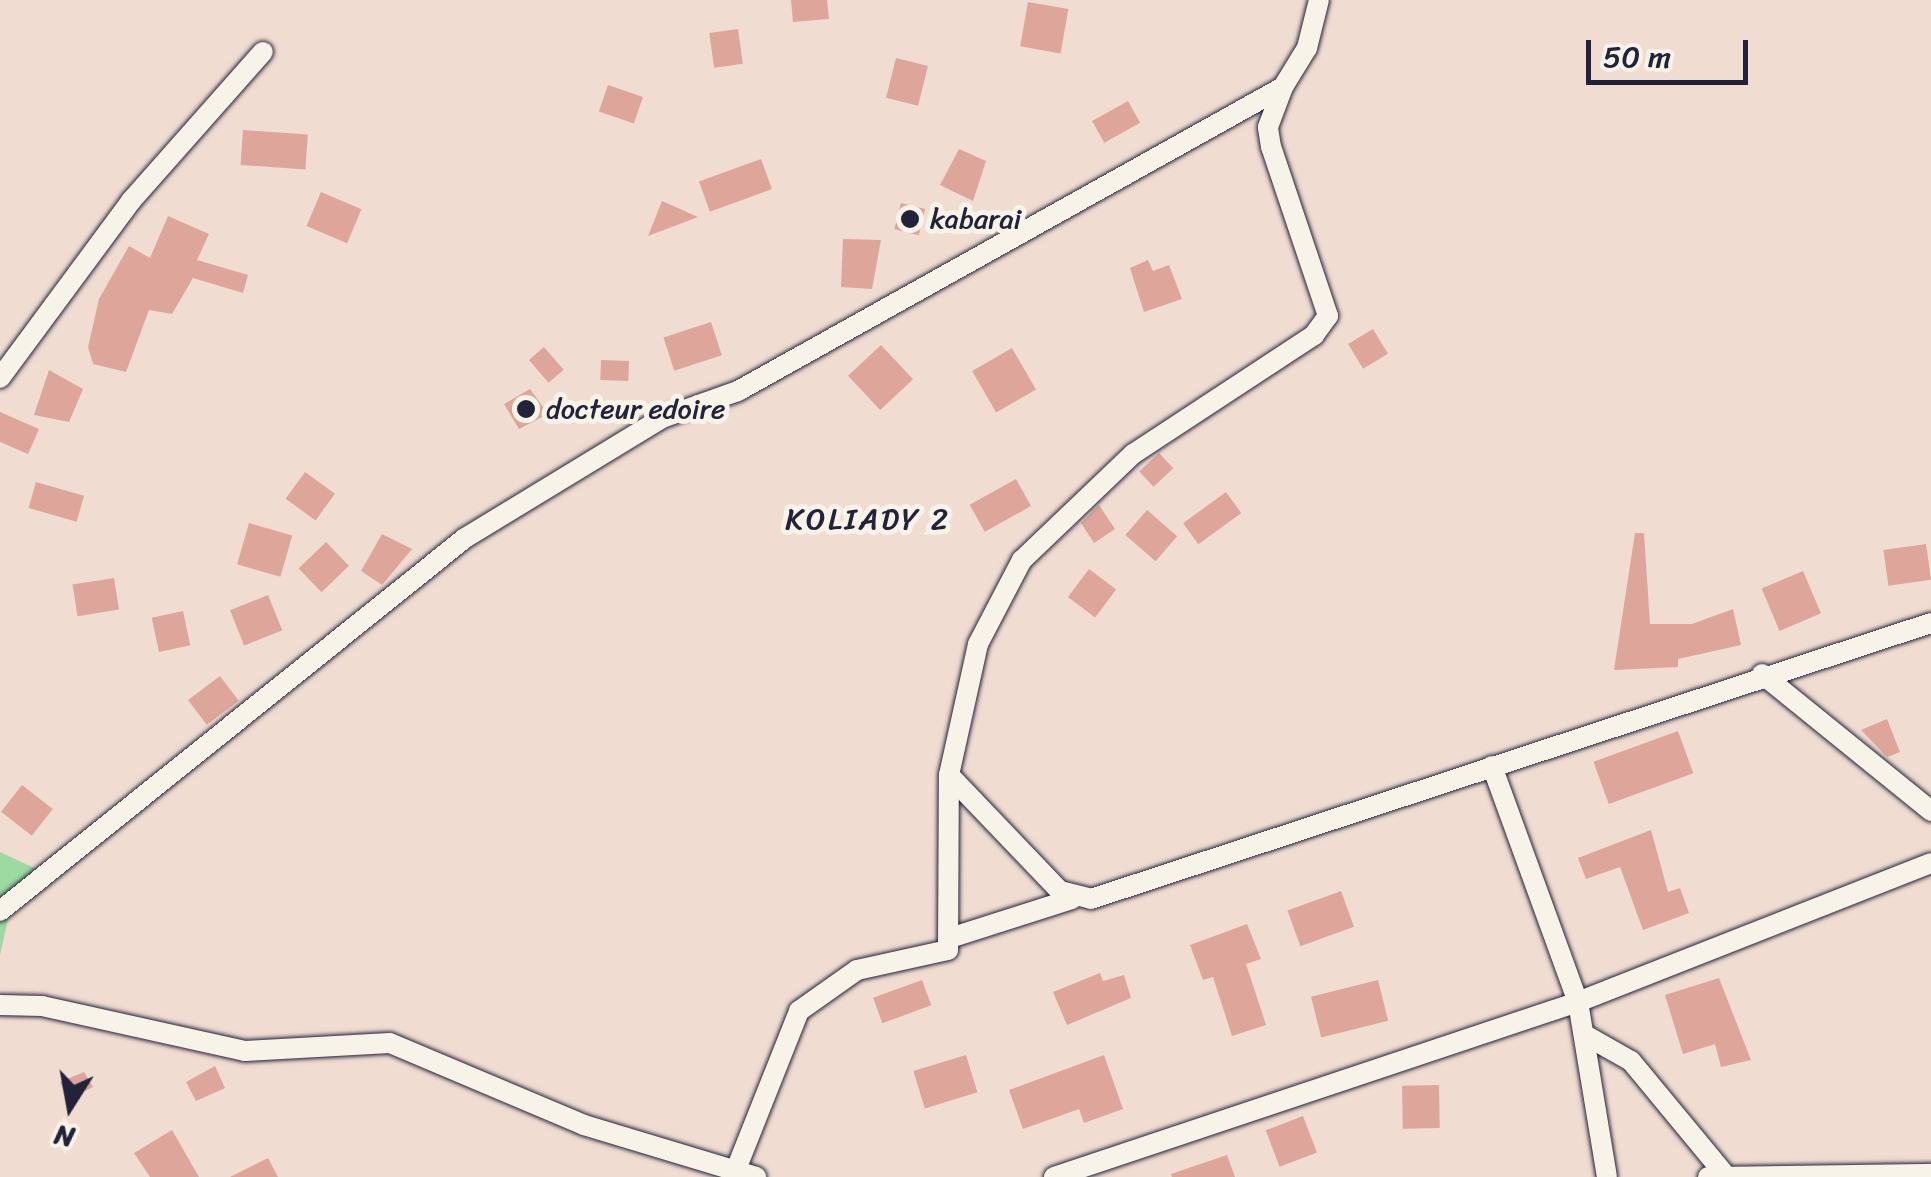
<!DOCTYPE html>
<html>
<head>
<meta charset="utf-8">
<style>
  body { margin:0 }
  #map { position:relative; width:1931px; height:1177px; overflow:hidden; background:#f0dcd1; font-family:Sriracha,sans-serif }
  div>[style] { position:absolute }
  .green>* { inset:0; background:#9ddaa1 }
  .building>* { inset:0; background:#dea59b; transform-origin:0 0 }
  .roads { filter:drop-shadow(0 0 2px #22223b) drop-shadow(0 0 2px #22223b) }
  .minor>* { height:20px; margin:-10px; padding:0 10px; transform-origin:10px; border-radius:10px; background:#f7f3e8 }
  .dots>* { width:28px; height:28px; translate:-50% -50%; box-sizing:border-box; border:5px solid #f7f3e8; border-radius:50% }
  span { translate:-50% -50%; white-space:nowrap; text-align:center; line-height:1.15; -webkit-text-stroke:10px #f7f3e8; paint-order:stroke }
  .poi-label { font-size:28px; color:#22223b }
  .left { translate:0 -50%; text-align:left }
  .neighbourhood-label { font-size:30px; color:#22223b; letter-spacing:2.5px }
  .north { position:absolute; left:20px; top:1057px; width:100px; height:100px; -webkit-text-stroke:8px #f7f3e8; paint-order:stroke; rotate:191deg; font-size:28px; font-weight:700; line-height:40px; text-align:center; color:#22223b }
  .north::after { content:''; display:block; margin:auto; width:35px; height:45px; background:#22223b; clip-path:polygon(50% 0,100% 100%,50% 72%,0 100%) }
  .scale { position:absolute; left:1586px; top:40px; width:162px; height:45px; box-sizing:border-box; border:5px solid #22223b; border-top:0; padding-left:12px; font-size:30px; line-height:35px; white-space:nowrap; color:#22223b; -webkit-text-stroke:8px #f7f3e8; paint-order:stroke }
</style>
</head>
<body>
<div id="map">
  <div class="green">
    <div style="clip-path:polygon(0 852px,56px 878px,9px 915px,0 955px)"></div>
  </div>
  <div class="building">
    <div style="clip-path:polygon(791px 0,827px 0,829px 19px,793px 22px)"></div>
    <div style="left:1028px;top:2px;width:41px;height:45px;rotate:10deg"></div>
    <div style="left:738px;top:29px;width:35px;height:29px;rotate:82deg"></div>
    <div style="left:896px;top:58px;width:33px;height:41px;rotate:14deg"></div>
    <div style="left:608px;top:85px;width:37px;height:28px;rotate:19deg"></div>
    <div style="left:1128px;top:101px;width:25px;height:41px;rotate:61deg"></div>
    <div style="left:243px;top:130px;width:65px;height:35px;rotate:4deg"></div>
    <div style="clip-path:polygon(959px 149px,986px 161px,973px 201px,940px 185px)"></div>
    <div style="left:761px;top:159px;width:32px;height:66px;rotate:70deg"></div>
    <div style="left:321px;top:192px;width:44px;height:37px;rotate:23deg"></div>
    <div style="clip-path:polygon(662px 201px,698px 217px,648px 236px)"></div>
    <div style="left:901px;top:203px;width:25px;height:27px;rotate:14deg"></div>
    <div style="clip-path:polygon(168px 216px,209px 234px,197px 260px,248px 275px,243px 293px,193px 278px,172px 314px,149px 310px,126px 372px,93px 364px,88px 347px,99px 299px,129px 246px,150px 258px)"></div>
    <div style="clip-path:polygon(843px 239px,881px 240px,872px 289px,841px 287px)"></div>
    <div style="clip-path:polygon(1148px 260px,1153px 271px,1169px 265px,1182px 299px,1144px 312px,1130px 268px)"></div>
    <div style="left:711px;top:322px;width:35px;height:50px;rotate:72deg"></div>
    <div style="left:1373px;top:329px;width:29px;height:29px;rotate:59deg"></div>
    <div style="left:881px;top:345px;width:47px;height:45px;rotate:47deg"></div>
    <div style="left:544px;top:347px;width:30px;height:20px;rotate:49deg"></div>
    <div style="left:1012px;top:348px;width:48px;height:46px;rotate:60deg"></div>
    <div style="left:601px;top:360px;width:28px;height:20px;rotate:2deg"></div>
    <div style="clip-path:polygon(49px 370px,83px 389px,69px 422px,34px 415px)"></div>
    <div style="clip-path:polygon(530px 389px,548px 414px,519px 429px,504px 404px)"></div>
    <div style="clip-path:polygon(0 412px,39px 429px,28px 454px,0 442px)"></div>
    <div style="left:1159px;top:453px;width:21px;height:27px;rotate:47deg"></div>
    <div style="left:305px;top:472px;width:37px;height:33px;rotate:36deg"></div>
    <div style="left:1016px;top:479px;width:31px;height:53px;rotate:61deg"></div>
    <div style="left:36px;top:482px;width:50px;height:27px;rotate:16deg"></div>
    <div style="left:1226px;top:492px;width:26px;height:53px;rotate:54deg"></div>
    <div style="clip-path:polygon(1099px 505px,1115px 529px,1094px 543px,1081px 523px)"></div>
    <div style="left:1147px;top:510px;width:40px;height:33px;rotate:41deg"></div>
    <div style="left:249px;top:523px;width:45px;height:43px;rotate:16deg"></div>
    <div style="clip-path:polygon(1635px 533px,1644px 533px,1650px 624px,1692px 624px,1733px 609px,1741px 645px,1678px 659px,1678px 667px,1614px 670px)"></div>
    <div style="clip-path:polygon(382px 534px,412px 549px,382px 585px,361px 571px)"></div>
    <div style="left:326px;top:542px;width:33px;height:38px;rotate:46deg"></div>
    <div style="left:1926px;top:544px;width:36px;height:43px;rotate:82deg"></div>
    <div style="left:1089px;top:569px;width:34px;height:35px;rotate:37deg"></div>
    <div style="left:1803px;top:571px;width:46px;height:45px;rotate:67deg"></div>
    <div style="left:114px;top:578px;width:32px;height:42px;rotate:81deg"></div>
    <div style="left:268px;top:595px;width:38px;height:41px;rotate:68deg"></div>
    <div style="left:183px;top:611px;width:35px;height:32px;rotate:78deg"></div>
    <div style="left:220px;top:676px;width:31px;height:40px;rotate:53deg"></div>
    <div style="clip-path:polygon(1887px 719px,1900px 752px,1887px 757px,1861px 730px)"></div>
    <div style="left:1678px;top:731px;width:45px;height:90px;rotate:70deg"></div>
    <div style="left:22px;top:785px;width:39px;height:34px;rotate:38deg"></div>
    <div style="clip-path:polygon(1651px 830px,1668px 892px,1680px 888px,1689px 913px,1643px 930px,1620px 867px,1586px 879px,1578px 858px)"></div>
    <div style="left:1341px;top:891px;width:38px;height:57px;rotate:70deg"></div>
    <div style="clip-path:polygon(1247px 924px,1261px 959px,1246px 964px,1266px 1025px,1232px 1036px,1213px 977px,1203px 980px,1190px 945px)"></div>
    <div style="clip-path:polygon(1100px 973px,1103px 981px,1124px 975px,1131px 998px,1067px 1025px,1053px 992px)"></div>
    <div style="clip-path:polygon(1719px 978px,1751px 1060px,1721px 1067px,1715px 1044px,1683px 1054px,1665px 995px)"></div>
    <div style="left:922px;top:980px;width:27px;height:52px;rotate:70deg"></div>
    <div style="left:1378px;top:980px;width:42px;height:69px;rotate:76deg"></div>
    <div style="left:966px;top:1055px;width:39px;height:55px;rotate:73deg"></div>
    <div style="clip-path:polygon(1104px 1055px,1123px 1109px,1084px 1123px,1079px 1109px,1023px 1129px,1009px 1090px)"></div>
    <div style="clip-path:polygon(215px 1066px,225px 1088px,196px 1101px,186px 1082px)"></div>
    <div style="clip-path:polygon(84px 1072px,93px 1087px,67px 1100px,60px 1082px)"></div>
    <div style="left:1439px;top:1085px;width:43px;height:37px;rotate:89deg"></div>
    <div style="left:1303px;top:1116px;width:39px;height:40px;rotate:69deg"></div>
    <div style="clip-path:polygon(172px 1130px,199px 1177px,150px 1177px,134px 1153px)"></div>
    <div style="clip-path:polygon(1227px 1155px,1235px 1177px,1172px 1177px,1171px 1174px)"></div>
    <div style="clip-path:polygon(268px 1158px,278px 1177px,230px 1177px)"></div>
  </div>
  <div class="roads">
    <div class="minor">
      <div style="left:0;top:378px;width:220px;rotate:-53.5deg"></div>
      <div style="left:131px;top:201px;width:199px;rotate:-48.5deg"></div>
      <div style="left:1762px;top:674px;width:218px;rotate:39deg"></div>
      <div style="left:1492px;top:766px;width:251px;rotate:70deg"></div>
      <div style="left:1578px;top:1002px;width:177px;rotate:80.6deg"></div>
      <div style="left:949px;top:775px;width:161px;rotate:46.3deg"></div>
      <div style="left:1060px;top:891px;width:32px;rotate:14deg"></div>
      <div style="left:1091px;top:899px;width:884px;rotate:-18.19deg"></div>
      <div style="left:0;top:911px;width:596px;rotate:-38.73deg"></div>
      <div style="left:465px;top:538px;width:231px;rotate:-31.3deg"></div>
      <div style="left:662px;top:418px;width:81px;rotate:-19.6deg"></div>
      <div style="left:738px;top:391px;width:624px;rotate:-29.15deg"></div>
      <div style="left:1283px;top:87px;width:46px;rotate:-58.4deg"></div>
      <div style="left:1307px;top:48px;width:49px;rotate:-76deg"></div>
      <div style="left:950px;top:938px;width:128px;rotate:-17.7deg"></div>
      <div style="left:0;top:1005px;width:42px;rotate:1.4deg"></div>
      <div style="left:42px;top:1006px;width:208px;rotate:12.5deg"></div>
      <div style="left:245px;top:1051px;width:145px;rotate:-3.2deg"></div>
      <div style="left:390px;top:1043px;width:211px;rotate:22.9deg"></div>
      <div style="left:584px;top:1125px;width:180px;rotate:16.8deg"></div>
      <div style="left:1585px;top:1035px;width:53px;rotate:29.5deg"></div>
      <div style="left:1631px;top:1061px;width:151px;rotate:50.4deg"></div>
      <div style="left:733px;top:1177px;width:179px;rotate:-68.3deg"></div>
      <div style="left:799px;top:1011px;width:71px;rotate:-35.3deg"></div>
      <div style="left:857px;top:970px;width:93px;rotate:-12.4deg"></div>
      <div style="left:948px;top:950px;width:175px;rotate:-89.7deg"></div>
      <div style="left:949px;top:775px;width:134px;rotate:-77.5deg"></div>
      <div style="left:978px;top:644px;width:95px;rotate:-62.4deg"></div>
      <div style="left:1022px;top:560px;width:153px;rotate:-43.7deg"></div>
      <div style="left:1133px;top:454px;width:217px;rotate:-33.3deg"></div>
      <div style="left:1314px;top:335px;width:24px;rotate:-54deg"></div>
      <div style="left:1328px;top:316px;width:178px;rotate:-108.6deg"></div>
      <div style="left:1271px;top:147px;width:20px;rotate:-99deg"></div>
      <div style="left:1268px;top:127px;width:43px;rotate:-69.4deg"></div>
      <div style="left:1054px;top:1177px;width:552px;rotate:-18.47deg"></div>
      <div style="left:1578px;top:1002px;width:379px;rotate:-21.5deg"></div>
      <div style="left:1708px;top:1177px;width:223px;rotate:-0.8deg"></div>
    </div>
  </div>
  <div class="dots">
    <div style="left:910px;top:219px;background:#22223b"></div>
    <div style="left:526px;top:409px;background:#22223b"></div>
  </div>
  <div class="poi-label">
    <span class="left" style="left:930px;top:219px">kabarai</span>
    <span class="left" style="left:546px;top:409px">docteur edoire</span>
  </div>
  <div class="neighbourhood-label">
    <span style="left:868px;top:519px">KOLIADY 2</span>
  </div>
  <div class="north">N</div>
  <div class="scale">50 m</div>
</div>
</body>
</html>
